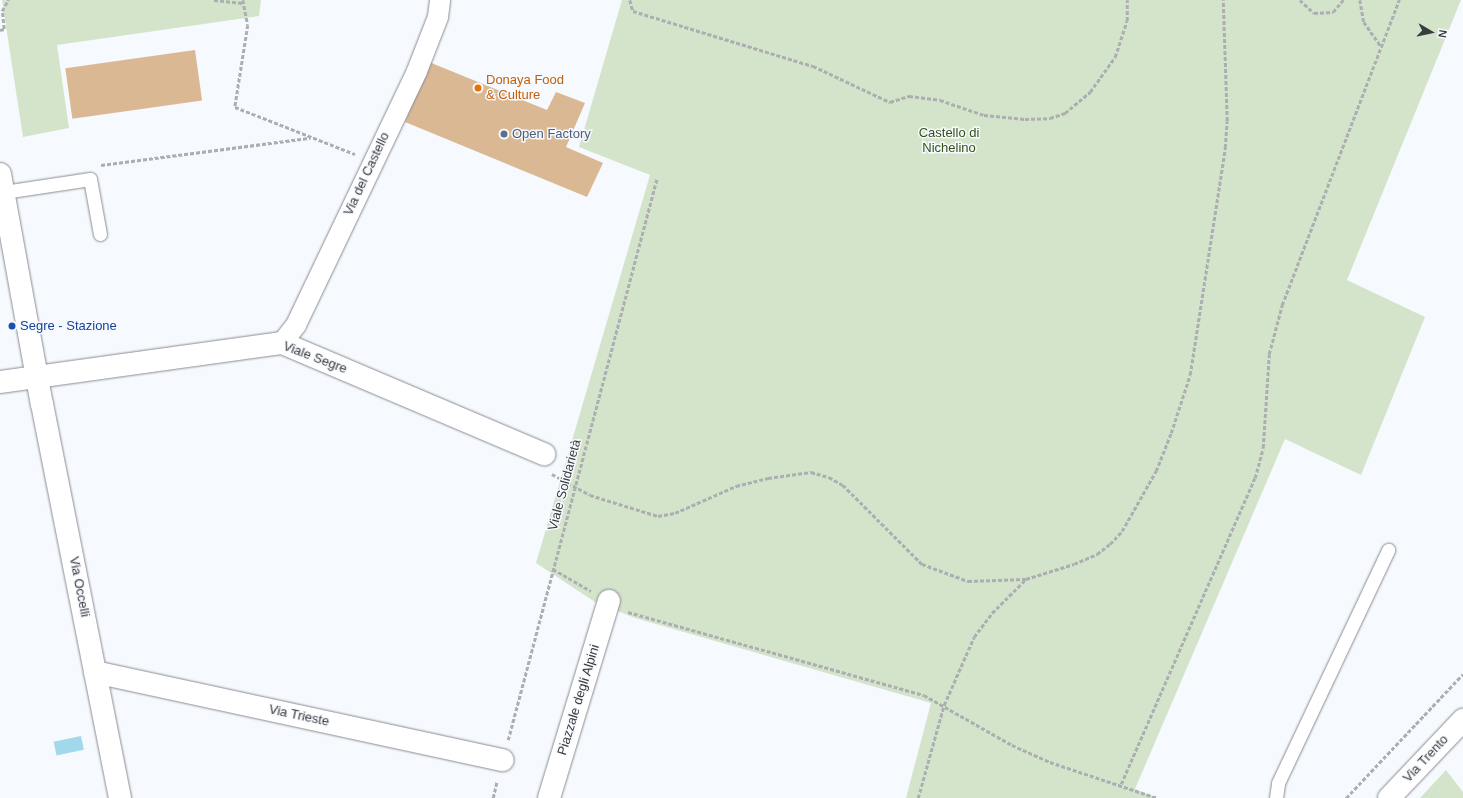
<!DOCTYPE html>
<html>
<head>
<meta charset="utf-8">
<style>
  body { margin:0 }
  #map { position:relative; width:1463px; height:798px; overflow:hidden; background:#f6f9fe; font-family:Arial,sans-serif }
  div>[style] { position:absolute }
  .green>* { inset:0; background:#d4e4ca }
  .water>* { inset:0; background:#a1d9eb; transform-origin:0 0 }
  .building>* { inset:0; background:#dbb894; transform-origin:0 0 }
  .path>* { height:2.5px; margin-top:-1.25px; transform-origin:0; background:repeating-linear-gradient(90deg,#acaeb2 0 4px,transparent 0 6px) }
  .roads { filter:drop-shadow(0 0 1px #898c91) drop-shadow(0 0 1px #898c91) }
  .service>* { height:13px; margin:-6.5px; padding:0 6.5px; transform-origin:6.5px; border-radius:6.5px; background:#fff }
  .pedestrian>* { height:20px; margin:-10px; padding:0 10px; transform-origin:10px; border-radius:10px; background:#fff }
  .minor>* { height:22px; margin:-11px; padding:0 11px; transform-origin:11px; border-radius:11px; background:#fff }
  .dots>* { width:11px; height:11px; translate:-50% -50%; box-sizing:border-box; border:2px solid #f6f9fe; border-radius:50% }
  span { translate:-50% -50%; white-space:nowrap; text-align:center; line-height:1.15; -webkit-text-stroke:3px #f6f9fe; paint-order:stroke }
  .food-label { font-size:13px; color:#c56008 }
  .left { translate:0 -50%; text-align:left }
  .service-label { font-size:13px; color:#4e5e75 }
  .park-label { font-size:13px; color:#325116 }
  .street-label { font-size:13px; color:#3b3c3e }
  .transit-label { font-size:13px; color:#164399 }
  .north { position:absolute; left:1411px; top:12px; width:40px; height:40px; -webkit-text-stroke:3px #f6f9fe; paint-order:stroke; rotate:99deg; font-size:11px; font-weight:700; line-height:16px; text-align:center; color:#3b3c3e }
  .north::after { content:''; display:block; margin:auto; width:14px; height:18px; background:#3b3c3e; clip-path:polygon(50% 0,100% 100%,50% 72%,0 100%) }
</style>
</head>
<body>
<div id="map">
  <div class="green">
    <div style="clip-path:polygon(2px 0,261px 0,259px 16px,57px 45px,69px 128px,23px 137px)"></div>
    <div style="clip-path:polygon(622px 0,1461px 0,1347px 280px,1425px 317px,1361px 475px,1285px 439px,1135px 789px,1157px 798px,906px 798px,931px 703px,635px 618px,595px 602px,536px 563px,650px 175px,579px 147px)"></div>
    <div style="clip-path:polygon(1446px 770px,1463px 792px,1463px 798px,1420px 798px)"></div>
  </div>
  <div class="water">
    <div style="left:81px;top:736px;width:14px;height:28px;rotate:78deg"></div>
  </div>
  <div class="building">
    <div style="left:195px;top:50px;width:51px;height:131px;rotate:82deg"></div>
    <div style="clip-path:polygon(429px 62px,547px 110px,556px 92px,585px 103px,566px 147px,603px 163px,587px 197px,405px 122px)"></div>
  </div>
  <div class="path">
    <div style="left:214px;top:0;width:29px;rotate:6deg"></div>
    <div style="left:243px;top:0;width:25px;rotate:79deg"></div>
    <div style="left:248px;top:25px;width:83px;rotate:99deg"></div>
    <div style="left:235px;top:107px;width:129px;rotate:21.4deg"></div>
    <div style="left:630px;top:0;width:11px;rotate:75deg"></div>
    <div style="left:633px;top:11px;width:188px;rotate:17deg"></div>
    <div style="left:813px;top:66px;width:85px;rotate:25.1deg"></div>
    <div style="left:890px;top:102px;width:20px;rotate:-18deg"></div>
    <div style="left:909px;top:96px;width:31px;rotate:7deg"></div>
    <div style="left:940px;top:100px;width:46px;rotate:18.8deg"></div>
    <div style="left:984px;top:115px;width:41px;rotate:5.6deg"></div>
    <div style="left:1025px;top:119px;width:25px;rotate:-2deg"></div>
    <div style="left:1050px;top:118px;width:16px;rotate:-18deg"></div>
    <div style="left:1065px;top:113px;width:33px;rotate:-40deg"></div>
    <div style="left:1090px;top:92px;width:43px;rotate:-54.5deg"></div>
    <div style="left:1115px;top:57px;width:38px;rotate:-72deg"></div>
    <div style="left:1127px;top:21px;width:21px;rotate:-90deg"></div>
    <div style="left:1300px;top:0;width:19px;rotate:43deg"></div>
    <div style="left:1314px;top:13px;width:19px;rotate:-3deg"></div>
    <div style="left:1333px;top:12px;width:16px;rotate:-50deg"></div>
    <div style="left:1360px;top:0;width:22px;rotate:80deg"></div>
    <div style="left:1364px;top:22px;width:29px;rotate:55deg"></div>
    <div style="left:0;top:30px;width:4px;rotate:-14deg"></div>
    <div style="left:4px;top:29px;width:18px;rotate:-96deg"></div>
    <div style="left:2px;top:11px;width:13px;rotate:-61deg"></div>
    <div style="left:101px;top:165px;width:211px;rotate:-7.4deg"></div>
    <div style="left:552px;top:474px;width:43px;rotate:28.9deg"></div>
    <div style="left:590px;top:495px;width:71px;rotate:17.2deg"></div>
    <div style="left:658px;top:516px;width:17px;rotate:-10deg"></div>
    <div style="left:675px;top:513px;width:67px;rotate:-23.9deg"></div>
    <div style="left:736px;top:486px;width:33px;rotate:-14deg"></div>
    <div style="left:768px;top:478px;width:43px;rotate:-7.9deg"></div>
    <div style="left:811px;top:472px;width:19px;rotate:16deg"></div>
    <div style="left:829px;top:477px;width:16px;rotate:30deg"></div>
    <div style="left:843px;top:485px;width:112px;rotate:45deg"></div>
    <div style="left:922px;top:564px;width:49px;rotate:20.3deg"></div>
    <div style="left:968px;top:581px;width:58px;rotate:-2deg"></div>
    <div style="left:553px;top:569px;width:44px;rotate:30.1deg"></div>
    <div style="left:628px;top:612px;width:307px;rotate:15.7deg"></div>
    <div style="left:924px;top:695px;width:101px;rotate:29.6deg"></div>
    <div style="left:1012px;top:745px;width:42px;rotate:24.1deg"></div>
    <div style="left:1050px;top:762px;width:113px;rotate:18.6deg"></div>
    <div style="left:508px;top:740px;width:581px;rotate:-75.15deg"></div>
    <div style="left:1121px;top:784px;width:334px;rotate:-66.4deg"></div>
    <div style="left:1255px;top:478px;width:31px;rotate:-75deg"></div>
    <div style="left:1263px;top:448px;width:94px;rotate:-86.3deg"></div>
    <div style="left:1269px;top:354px;width:51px;rotate:-75.1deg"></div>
    <div style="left:1282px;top:305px;width:327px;rotate:-69deg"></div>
    <div style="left:493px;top:798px;width:17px;rotate:-77deg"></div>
    <div style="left:918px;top:798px;width:97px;rotate:-74.4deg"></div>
    <div style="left:944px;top:705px;width:74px;rotate:-66.2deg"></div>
    <div style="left:974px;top:637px;width:30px;rotate:-53deg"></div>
    <div style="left:992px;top:613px;width:48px;rotate:-45deg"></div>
    <div style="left:1026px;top:579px;width:50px;rotate:-17.4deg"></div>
    <div style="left:1074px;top:564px;width:25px;rotate:-23deg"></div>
    <div style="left:1097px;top:554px;width:16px;rotate:-38deg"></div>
    <div style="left:1110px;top:544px;width:18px;rotate:-47deg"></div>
    <div style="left:1122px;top:531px;width:69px;rotate:-60.5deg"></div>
    <div style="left:1156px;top:471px;width:41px;rotate:-68.5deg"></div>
    <div style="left:1171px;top:433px;width:61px;rotate:-71.9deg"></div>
    <div style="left:1190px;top:375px;width:230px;rotate:-81.2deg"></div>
    <div style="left:1225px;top:148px;width:27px;rotate:-86deg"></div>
    <div style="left:1227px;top:121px;width:121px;rotate:-91.9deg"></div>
    <div style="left:1346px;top:798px;width:170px;rotate:-46.7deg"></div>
  </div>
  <div class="roads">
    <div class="service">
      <div style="left:4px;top:192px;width:87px;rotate:-8.6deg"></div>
      <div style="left:90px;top:179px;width:56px;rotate:79.7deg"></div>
      <div style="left:1276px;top:798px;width:15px;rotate:-82deg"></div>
      <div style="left:1278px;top:783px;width:258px;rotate:-64.7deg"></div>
    </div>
    <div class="pedestrian">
      <div style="left:282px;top:343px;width:23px;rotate:-52deg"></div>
      <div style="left:296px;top:325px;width:281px;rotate:-64.5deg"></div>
      <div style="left:417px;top:71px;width:58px;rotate:-68.7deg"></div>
      <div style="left:438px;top:17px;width:17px;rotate:-83deg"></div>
    </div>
    <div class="minor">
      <div style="left:0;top:174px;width:234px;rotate:79.7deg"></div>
      <div style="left:42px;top:404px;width:402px;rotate:78.8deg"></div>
      <div style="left:0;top:382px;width:285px;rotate:-7.9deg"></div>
      <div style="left:282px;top:343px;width:285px;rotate:23deg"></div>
      <div style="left:95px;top:672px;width:417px;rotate:12.2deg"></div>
      <div style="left:549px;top:798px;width:206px;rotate:-73.1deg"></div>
      <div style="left:1389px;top:798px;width:108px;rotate:-46.5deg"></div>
    </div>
  </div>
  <div class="dots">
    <div style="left:478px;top:88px;background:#e8710a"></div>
    <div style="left:504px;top:134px;background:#5c6f8a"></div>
    <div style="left:12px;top:326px;background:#1a4fb4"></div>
  </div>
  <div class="food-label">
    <span class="left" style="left:486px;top:88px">Donaya Food<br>&amp; Culture</span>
  </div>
  <div class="service-label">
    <span class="left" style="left:512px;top:134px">Open Factory</span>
  </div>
  <div class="park-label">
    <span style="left:949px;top:141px">Castello di<br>Nichelino</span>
  </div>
  <div class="street-label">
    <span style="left:367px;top:174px;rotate:-65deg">Via del Castello</span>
    <span style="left:315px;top:358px;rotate:21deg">Viale Segre</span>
    <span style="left:565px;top:485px;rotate:-75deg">Viale Solidarietà</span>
    <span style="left:79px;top:587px;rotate:79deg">Via Occelli</span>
    <span style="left:579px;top:700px;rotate:-73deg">Piazzale degli Alpini</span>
    <span style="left:299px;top:716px;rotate:12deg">Via Trieste</span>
    <span style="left:1426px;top:759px;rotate:-47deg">Via Trento</span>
  </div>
  <div class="transit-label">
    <span class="left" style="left:20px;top:326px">Segre - Stazione</span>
  </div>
  <div class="north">N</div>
</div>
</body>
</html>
